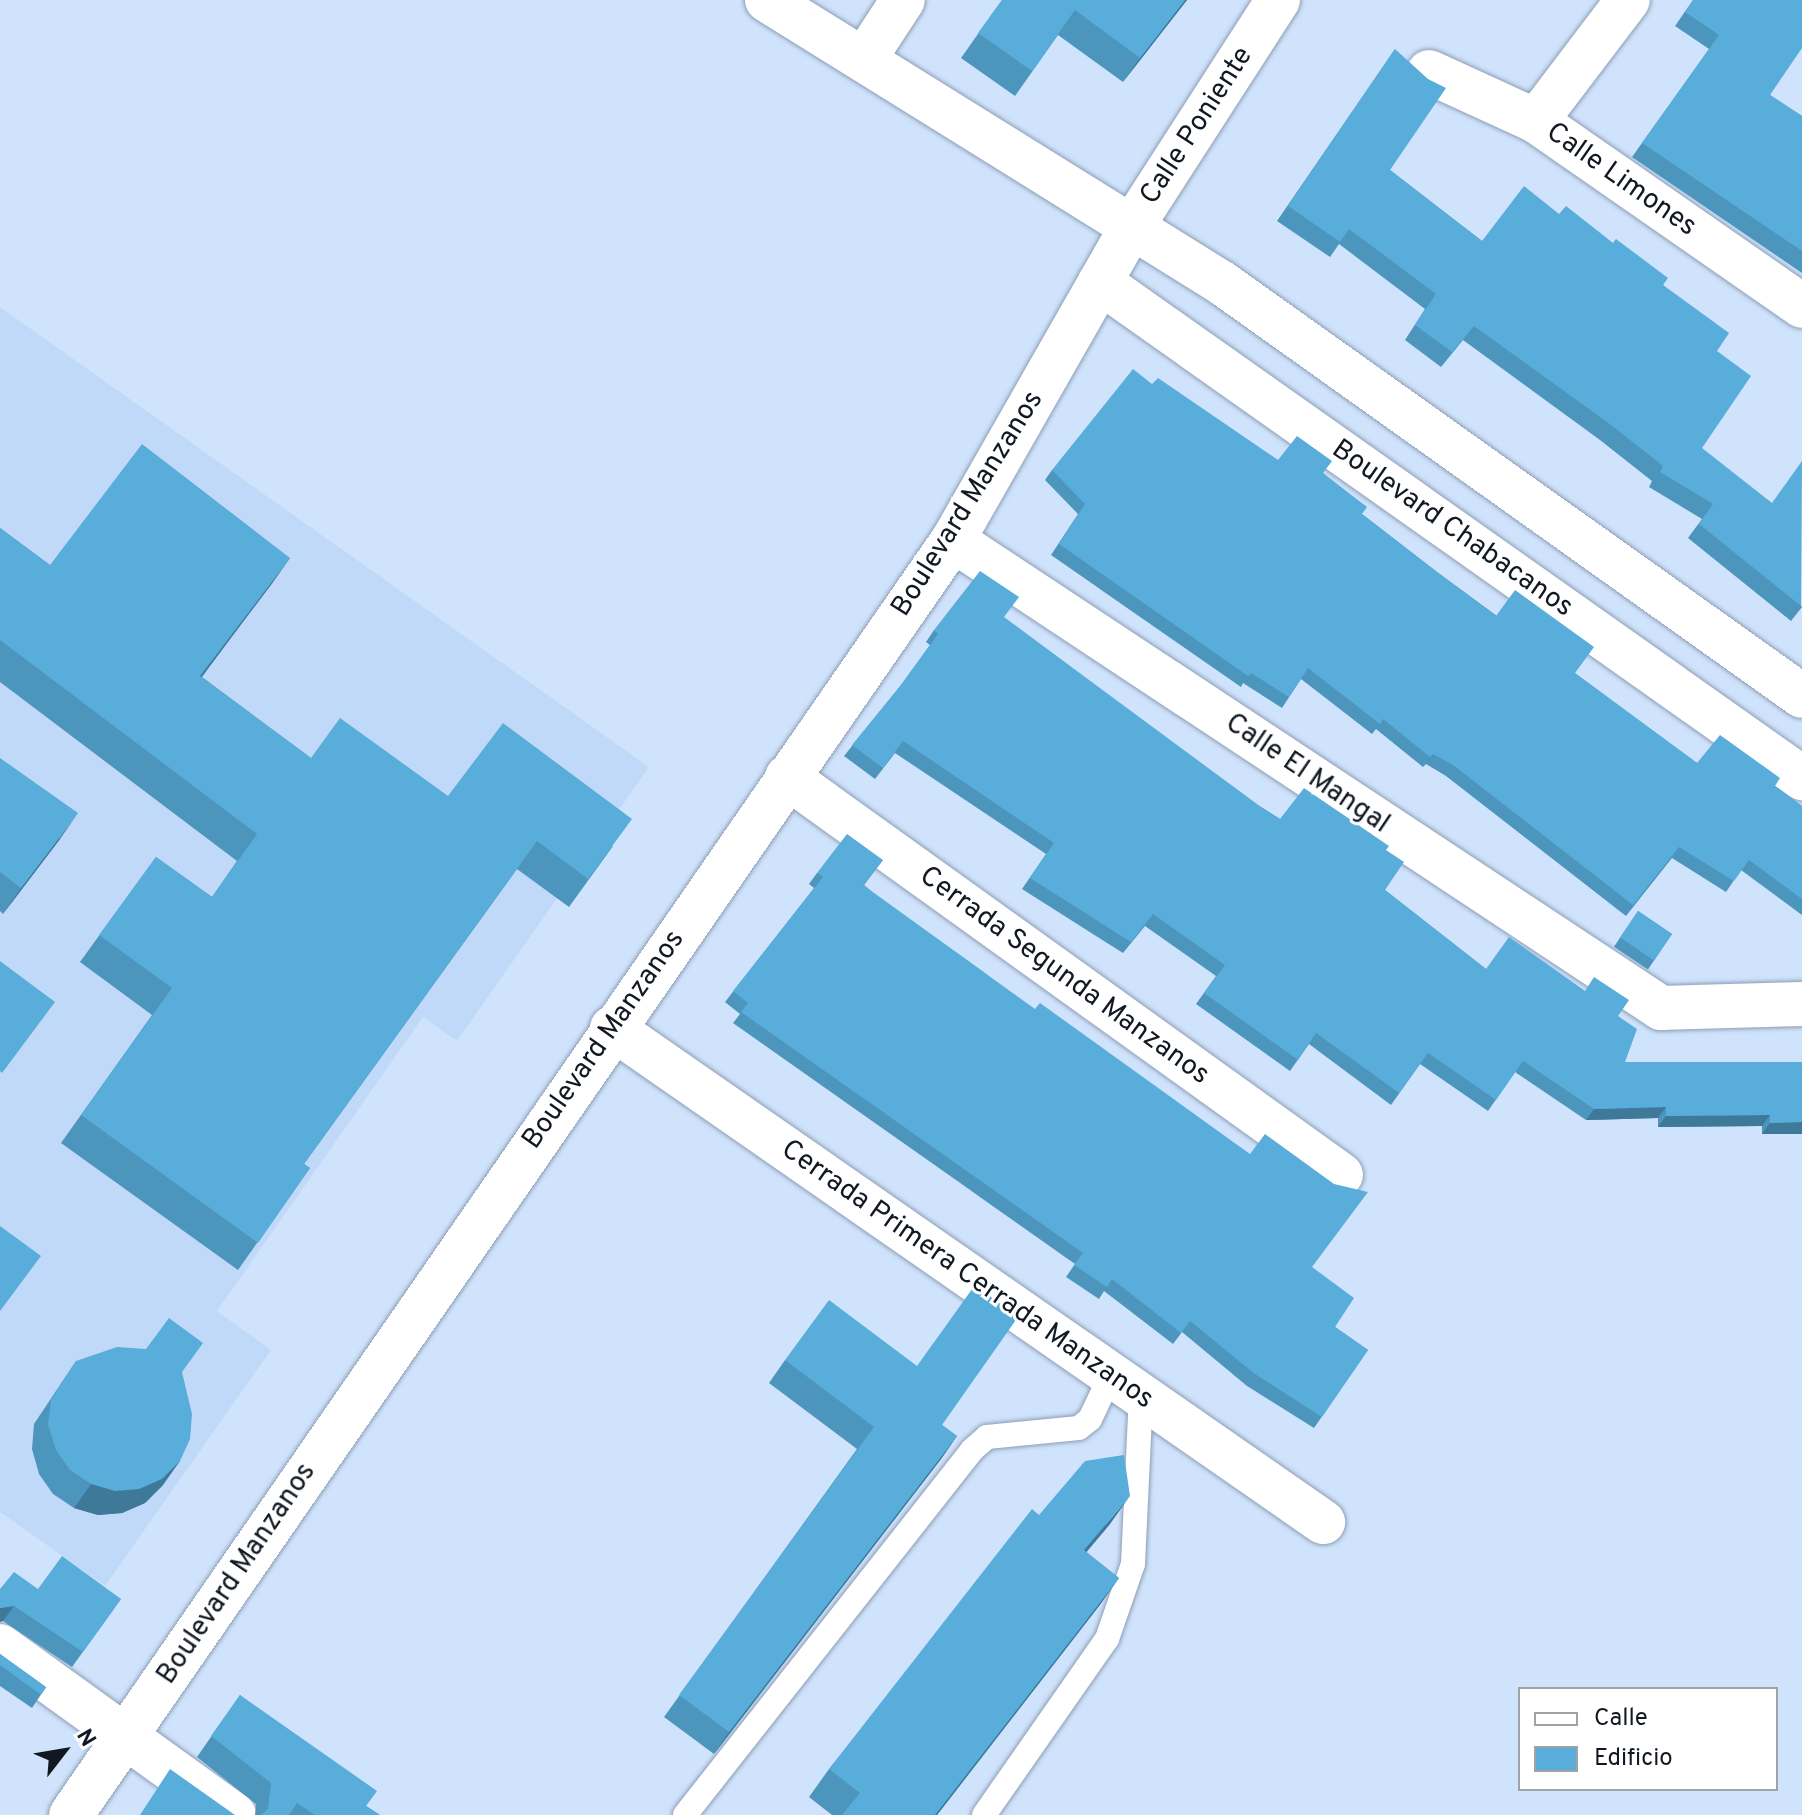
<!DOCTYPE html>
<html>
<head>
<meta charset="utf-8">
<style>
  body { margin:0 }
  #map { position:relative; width:1802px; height:1815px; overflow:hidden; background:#d0e3fc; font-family:Overpass,sans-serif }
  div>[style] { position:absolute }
  .built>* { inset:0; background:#c1d9f8 }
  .roads { filter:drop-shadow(0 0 2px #8c9eb6) drop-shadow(0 0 2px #8c9eb6) }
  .lane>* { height:24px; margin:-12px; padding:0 12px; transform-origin:12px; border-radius:12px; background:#fff }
  .street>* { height:44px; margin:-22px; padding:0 22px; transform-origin:22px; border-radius:22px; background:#fff }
  .wall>* { inset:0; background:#4c95bc; transform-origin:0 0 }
  .shaded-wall>* { inset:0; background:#3e7999 }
  .building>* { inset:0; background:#58addb; transform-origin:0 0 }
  span { translate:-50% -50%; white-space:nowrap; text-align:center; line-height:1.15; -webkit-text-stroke:6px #fff; paint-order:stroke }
  .street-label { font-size:28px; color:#111821 }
  .legend { position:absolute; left:1518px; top:1687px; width:260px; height:104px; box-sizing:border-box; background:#fff; border:2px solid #a0a3a6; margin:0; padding:10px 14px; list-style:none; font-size:24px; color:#111821 }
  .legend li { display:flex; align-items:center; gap:16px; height:40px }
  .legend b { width:40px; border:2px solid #a0a3a6 }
  .north { position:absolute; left:24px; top:1711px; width:80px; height:80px; -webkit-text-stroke:6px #fff; paint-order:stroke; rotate:59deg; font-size:22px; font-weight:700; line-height:32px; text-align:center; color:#111821 }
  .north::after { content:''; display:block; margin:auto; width:28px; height:36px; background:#111821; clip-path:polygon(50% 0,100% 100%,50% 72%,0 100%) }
</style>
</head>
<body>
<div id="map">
  <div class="built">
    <div style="clip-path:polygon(0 307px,649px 767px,457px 1041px,423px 1017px,217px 1311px,271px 1350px,105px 1586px,0 1512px)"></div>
  </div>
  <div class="roads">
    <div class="lane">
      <div style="left:685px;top:1815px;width:464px;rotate:-51.8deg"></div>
      <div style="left:972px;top:1450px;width:20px;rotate:-41deg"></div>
      <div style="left:987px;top:1437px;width:92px;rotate:-5.6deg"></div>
      <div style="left:1079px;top:1428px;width:14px;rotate:-39deg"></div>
      <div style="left:1090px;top:1419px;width:49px;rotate:-64.5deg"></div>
      <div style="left:984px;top:1815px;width:215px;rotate:-55.1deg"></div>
      <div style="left:1107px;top:1639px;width:79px;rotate:-70.9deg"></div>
      <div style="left:1133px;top:1564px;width:168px;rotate:-87.3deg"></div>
    </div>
    <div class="street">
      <div style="left:767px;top:0;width:536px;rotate:31.88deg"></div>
      <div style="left:1222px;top:283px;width:712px;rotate:35.45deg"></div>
      <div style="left:865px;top:58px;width:69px;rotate:-56.8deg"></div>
      <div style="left:1429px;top:72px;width:118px;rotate:24.6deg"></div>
      <div style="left:1536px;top:121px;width:324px;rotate:34.8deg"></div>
      <div style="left:1536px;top:121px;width:152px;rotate:-52.8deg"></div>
      <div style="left:1100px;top:282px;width:860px;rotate:35.24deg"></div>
      <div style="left:953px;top:540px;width:849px;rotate:33.47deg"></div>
      <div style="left:1661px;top:1008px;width:141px;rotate:-1.6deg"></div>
      <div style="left:787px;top:777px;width:682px;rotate:35.69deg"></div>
      <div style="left:612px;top:1028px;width:866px;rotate:34.79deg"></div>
      <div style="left:0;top:1646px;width:289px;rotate:35.8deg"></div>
      <div style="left:71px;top:1815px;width:1550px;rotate:-55.33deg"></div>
      <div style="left:953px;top:540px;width:363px;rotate:-60.3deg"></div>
      <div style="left:1133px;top:225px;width:268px;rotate:-57.2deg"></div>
    </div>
  </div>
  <div class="wall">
    <div style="clip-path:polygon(1002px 0,1187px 0,1123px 82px,1058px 35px,1015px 96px,961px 58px)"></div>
    <div style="clip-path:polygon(1693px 0,1770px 95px,1802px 116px,1802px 273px,1632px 157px,1709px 49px,1675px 26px)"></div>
    <div style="clip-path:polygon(1395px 49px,1390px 170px,1482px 241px,1559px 214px,1663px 285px,1717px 351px,1702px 448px,1802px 607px,1791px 621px,1688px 538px,1702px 519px,1649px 487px,1652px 481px,1600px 440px,1463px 340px,1441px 367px,1405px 340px,1425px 309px,1339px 244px,1330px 257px,1277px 221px)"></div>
    <div style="clip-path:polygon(1152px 384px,1278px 460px,1323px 473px,1362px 514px,1437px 572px,1697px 763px,1775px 786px,1802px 806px,1802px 915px,1741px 870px,1726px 892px,1672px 858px,1626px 916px,1446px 776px,1426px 764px,1423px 767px,1376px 729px,1372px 734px,1301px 679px,1282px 708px,1243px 683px,1241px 687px,1051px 555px,1078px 514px,1045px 480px,1052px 470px)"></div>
    <div style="clip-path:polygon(0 528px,50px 565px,290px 558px,202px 677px,311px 758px,448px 796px,613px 846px,569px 907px,517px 869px,304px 1164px,310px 1168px,238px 1270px,61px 1143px,152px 1015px,80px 962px,156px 857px,212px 897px,237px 861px,0 682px)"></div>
    <div style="clip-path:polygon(934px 630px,1261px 807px,1280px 819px,1386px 850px,1385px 890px,1486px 969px,1618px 1016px,1625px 1062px,1802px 1062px,1802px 1134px,1762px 1134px,1762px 1126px,1658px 1127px,1658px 1118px,1586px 1120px,1515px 1072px,1488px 1111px,1420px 1064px,1391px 1105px,1309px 1044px,1290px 1071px,1196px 1004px,1216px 976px,1145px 926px,1123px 953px,1022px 889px,1046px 854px,895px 753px,875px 779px,844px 756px,901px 685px,930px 645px,926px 642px)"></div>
    <div style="clip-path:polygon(0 758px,60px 839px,3px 914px,0 911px)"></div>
    <div style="clip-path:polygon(883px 860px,864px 885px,1312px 1268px,1335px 1327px,1368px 1350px,1314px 1428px,1247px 1386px,1182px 1332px,1173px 1344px,1104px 1291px,1099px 1299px,1066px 1277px,1075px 1264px,733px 1023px,740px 1014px,725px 1002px,814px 888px,809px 884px,817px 873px)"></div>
    <div style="left:1638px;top:911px;width:41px;height:43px;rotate:34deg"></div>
    <div style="clip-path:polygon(785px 1360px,942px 1425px,957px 1436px,941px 1459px,714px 1754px,664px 1717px,857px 1449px,769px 1383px)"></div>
    <div style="clip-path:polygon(76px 1361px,182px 1373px,163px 1485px,145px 1503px,122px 1513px,98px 1515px,74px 1508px,53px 1494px,39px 1474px,32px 1449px,34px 1424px)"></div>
    <div style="clip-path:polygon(1039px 1515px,1110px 1524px,1086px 1552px,1119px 1578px,1099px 1606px,937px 1815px,832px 1815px,809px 1797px,829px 1769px)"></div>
    <div style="clip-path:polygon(0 1589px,38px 1589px,121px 1599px,72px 1667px,3px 1621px)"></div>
    <div style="clip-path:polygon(0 1654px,46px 1687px,32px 1708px,0 1686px)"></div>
    <div style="clip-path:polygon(240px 1695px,366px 1806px,380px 1815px,255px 1815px,256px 1804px,197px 1757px)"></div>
  </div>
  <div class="shaded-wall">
    <div style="clip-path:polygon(1185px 0,1187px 0,1123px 82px,1140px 58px)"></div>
    <div style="clip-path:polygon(290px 558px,271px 585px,181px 704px,200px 676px)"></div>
    <div style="clip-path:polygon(78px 813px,60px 839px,3px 914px,21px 888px)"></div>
    <div style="clip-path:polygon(1666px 1107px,1658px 1118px,1586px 1120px,1594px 1109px)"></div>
    <div style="clip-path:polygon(1770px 1115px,1762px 1126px,1658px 1127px,1666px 1116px)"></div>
    <div style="clip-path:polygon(1802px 1122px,1802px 1134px,1762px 1134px,1770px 1123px)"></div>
    <div style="clip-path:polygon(957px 1436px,941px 1459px,714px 1754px,729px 1732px)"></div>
    <div style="clip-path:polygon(180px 1461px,163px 1485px,145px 1503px,122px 1513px,98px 1515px,74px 1508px,91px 1484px)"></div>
    <div style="clip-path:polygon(1130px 1496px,1110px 1524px,1064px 1579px,1084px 1550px)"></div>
    <div style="clip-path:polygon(1119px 1578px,1099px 1606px,937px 1815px,935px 1815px)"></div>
    <div style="clip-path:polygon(14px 1606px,3px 1621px,0 1622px,0 1608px)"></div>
  </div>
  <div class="building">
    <div style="clip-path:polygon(1002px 0,1185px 0,1140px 58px,1075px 10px,1032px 71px,978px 33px)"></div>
    <div style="clip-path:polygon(1693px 0,1802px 0,1802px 48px,1770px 95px,1802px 116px,1802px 251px,1642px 143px,1719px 35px,1685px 12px)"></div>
    <div style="clip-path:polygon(1395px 49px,1428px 79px,1446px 88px,1390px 170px,1482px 241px,1524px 186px,1559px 214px,1566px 206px,1613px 243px,1616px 239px,1668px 278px,1663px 285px,1729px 333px,1717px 351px,1751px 376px,1702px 448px,1772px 503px,1802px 461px,1801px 606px,1699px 524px,1713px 504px,1660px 472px,1663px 466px,1611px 425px,1474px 326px,1452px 352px,1415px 325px,1436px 294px,1349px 229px,1340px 242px,1288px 206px)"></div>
    <div style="clip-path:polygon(1133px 369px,1152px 384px,1158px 378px,1278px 460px,1297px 436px,1332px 461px,1323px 473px,1367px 507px,1362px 514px,1437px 572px,1496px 616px,1515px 590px,1594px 647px,1575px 673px,1697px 763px,1720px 735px,1780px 778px,1775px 786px,1802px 806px,1802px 899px,1749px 860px,1734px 881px,1679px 847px,1633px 905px,1453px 765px,1433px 754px,1430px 757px,1383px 719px,1380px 724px,1308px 668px,1289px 697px,1251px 673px,1248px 676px,1059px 544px,1085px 504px,1052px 470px)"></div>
    <div style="clip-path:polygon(142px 444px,290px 558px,200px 676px,311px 758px,340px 718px,448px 796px,503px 723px,632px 819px,588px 879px,537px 841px,304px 1164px,310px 1168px,258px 1243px,81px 1115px,172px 988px,99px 935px,156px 857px,212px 897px,257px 834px,0 640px,0 528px,50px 565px)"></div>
    <div style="clip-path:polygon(980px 571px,1019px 597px,1004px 617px,1261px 807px,1280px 819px,1304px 788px,1389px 846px,1386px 850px,1404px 862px,1385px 890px,1486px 969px,1509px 937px,1585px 991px,1594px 977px,1629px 1000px,1618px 1016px,1637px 1029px,1625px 1062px,1802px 1062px,1802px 1122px,1770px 1123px,1770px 1115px,1666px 1116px,1666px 1107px,1594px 1109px,1523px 1061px,1496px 1100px,1428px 1053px,1399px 1093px,1316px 1033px,1298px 1060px,1204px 993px,1225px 965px,1153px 914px,1131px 942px,1030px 878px,1054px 843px,903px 741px,883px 768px,852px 745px,901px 685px,938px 634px,934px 630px)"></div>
    <div style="clip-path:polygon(0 758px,78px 813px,21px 888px,0 872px)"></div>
    <div style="clip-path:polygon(847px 834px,883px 860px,863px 885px,1035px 1009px,1040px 1003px,1250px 1154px,1265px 1134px,1334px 1184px,1368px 1192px,1312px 1267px,1354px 1298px,1335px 1327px,1368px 1350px,1322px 1417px,1255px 1374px,1190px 1321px,1181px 1333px,1112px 1279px,1107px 1287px,1074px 1265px,1083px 1253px,741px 1012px,748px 1003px,733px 991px,823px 877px,817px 873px)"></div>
    <div style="left:1638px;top:911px;width:41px;height:32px;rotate:34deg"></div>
    <div style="clip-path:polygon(0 961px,55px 1002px,2px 1073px,0 1071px)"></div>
    <div style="clip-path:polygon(0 1226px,41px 1256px,0 1311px)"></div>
    <div style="clip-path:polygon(975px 1285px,1018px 1317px,942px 1425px,957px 1436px,729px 1732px,679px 1695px,874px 1427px,785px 1360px,829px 1300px,917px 1366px)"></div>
    <div style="clip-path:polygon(169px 1318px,203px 1343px,182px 1372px,192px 1414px,190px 1439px,180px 1461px,162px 1479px,139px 1489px,115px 1491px,91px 1484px,70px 1470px,56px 1450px,48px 1425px,51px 1400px,76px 1361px,117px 1347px,146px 1349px)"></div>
    <div style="clip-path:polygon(1124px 1455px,1130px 1496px,1084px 1550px,1119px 1578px,935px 1815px,842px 1815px,860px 1793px,829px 1769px,1032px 1509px,1039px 1515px,1085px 1461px)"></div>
    <div style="clip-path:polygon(62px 1556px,121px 1599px,83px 1652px,14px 1606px,0 1608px,0 1589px,14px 1572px,38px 1589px)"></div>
    <div style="left:0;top:1654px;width:57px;height:9px;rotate:36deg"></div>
    <div style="clip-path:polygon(240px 1695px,377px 1791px,366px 1806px,380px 1815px,315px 1815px,297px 1803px,289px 1815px,261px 1815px,268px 1809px,271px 1783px,211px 1736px)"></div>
    <div style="clip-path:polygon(170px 1769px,235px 1815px,140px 1815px)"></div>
  </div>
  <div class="street-label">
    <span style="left:1197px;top:126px;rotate:-57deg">Calle Poniente</span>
    <span style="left:1621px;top:180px;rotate:35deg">Calle Limones</span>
    <span style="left:968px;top:504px;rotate:-58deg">Boulevard Manzanos</span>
    <span style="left:1452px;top:529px;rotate:35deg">Boulevard Chabacanos</span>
    <span style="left:1307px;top:774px;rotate:34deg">Calle El Mangal</span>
    <span style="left:1064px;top:976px;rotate:36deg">Cerrada Segunda Manzanos</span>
    <span style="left:604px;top:1040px;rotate:-55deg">Boulevard Manzanos</span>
    <span style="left:967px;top:1275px;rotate:35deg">Cerrada Primera Cerrada Manzanos</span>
    <span style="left:237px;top:1574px;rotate:-56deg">Boulevard Manzanos</span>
  </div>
  <ul class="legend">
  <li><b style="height:10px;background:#fff"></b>Calle</li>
  <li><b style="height:22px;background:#58addb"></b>Edificio</li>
  </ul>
  <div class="north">N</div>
</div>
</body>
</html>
